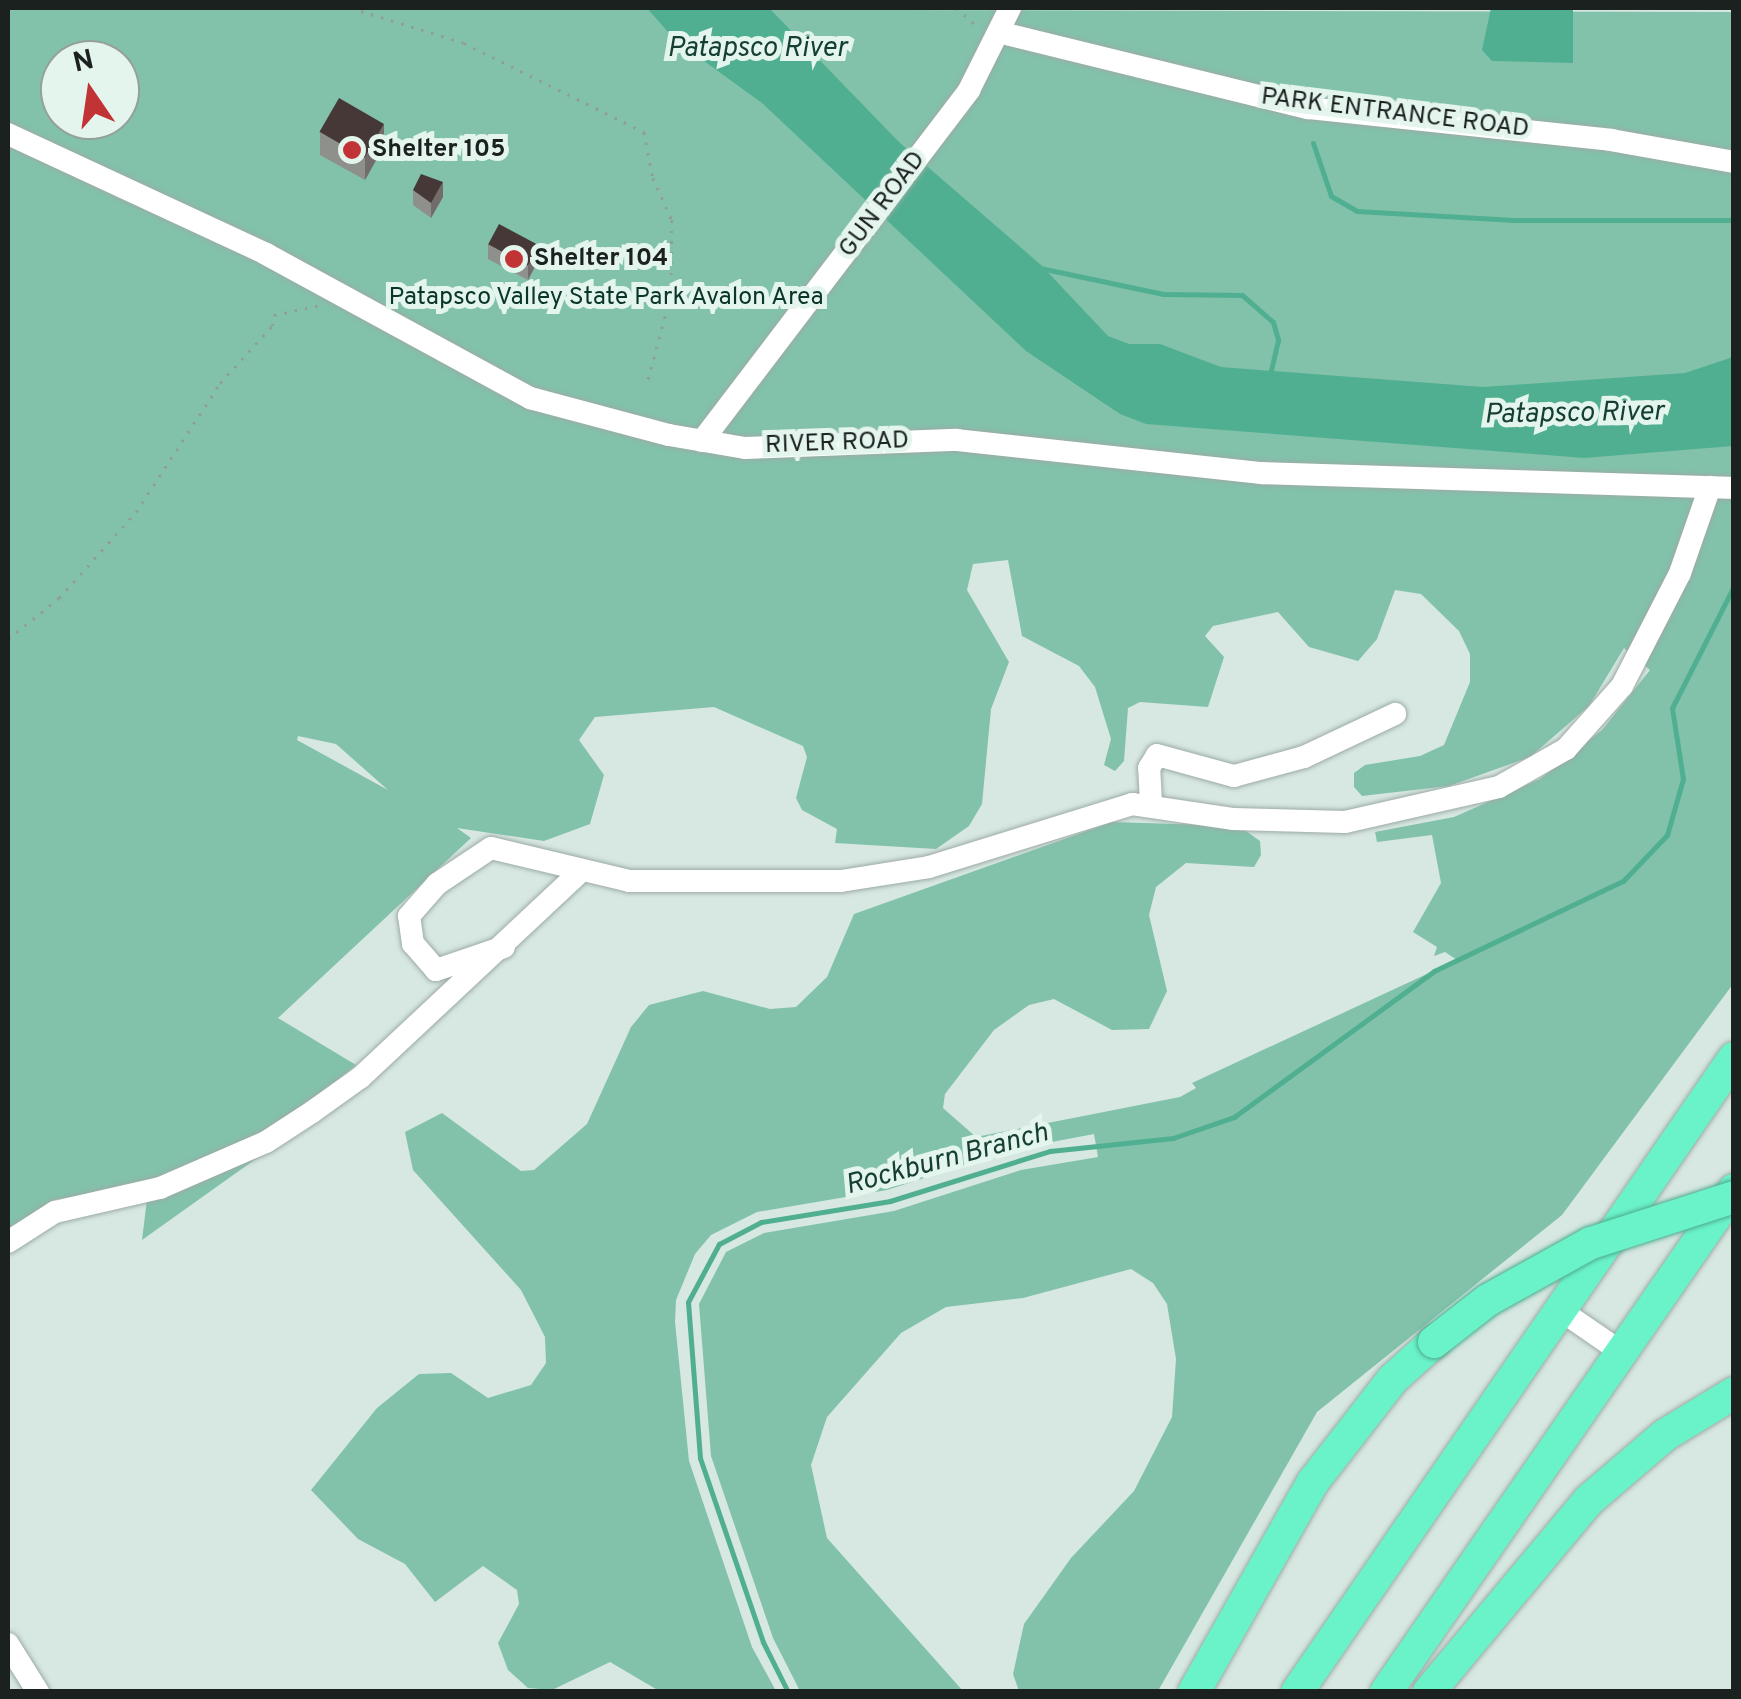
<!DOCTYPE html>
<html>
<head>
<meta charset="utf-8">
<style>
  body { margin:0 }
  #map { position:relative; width:1741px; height:1699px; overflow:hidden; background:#d7e7e1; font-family:Overpass,sans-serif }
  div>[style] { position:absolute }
  .green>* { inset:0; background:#82c2ab }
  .water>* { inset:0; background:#51af91 }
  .stream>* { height:5px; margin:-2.5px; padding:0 2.5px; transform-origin:2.5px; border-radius:2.5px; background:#51af91 }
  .path>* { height:2.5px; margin-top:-1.25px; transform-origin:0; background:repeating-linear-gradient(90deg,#919d99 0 2.5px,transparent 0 10.5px) }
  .roads { filter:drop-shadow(0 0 2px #9caba5) drop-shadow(0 0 2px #9caba5) }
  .minor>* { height:22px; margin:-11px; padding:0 11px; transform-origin:11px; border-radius:11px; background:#fff }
  .highway>* { height:32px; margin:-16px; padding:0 16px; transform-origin:16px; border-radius:16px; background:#6af3c9 }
  .bridges { filter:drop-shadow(0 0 2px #4eaa8e) drop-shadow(0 0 2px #4eaa8e) }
  .highway-bridge>* { height:32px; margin:-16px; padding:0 16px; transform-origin:16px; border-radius:16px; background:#6af3c9 }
  .wall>* { inset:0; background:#8e908c }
  .shaded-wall>* { inset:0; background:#726c6a }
  .building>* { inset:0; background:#463837; transform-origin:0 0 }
  .dots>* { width:28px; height:28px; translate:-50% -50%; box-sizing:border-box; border:5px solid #e4f5ee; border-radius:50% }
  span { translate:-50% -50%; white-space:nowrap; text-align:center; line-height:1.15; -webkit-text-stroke:10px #e4f5ee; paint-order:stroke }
  .street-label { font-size:25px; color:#1b211f }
  .poi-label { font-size:25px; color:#1b211f; font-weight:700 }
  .left { translate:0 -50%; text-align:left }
  .park-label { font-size:25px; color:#0a3629 }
  .water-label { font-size:28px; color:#153f32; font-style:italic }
  .frame { position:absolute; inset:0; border:10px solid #1b211f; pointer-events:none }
  .north { position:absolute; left:40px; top:40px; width:100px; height:100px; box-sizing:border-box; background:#e4f5ee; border:2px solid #94a09b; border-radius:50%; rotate:347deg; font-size:28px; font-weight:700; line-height:40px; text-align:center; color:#1b211f }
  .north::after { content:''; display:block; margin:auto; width:35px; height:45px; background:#c23335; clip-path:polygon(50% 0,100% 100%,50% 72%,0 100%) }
</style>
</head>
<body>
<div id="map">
  <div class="green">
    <div style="clip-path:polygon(evenodd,8px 8px,1733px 12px,1733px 984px,1562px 1215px,1317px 1412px,1158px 1691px,1019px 1691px,1013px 1674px,1024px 1624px,1071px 1558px,1134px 1491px,1172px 1417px,1176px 1359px,1167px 1304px,1153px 1283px,1131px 1269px,1023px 1298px,946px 1307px,901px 1333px,827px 1417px,811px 1465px,827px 1538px,963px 1691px,800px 1691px,773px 1638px,711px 1456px,699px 1304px,726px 1252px,764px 1233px,894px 1211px,1021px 1170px,1098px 1157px,1094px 1134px,1014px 1149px,887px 1190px,757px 1212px,711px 1235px,695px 1254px,676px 1300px,675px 1322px,689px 1461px,752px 1647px,776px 1691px,661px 1692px,610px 1662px,552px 1690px,528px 1688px,508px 1670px,498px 1643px,519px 1604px,517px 1590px,483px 1566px,435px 1602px,405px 1564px,358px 1539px,311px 1490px,377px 1408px,419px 1374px,451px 1373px,488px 1398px,531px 1385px,546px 1363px,545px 1337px,521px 1290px,413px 1170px,405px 1132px,442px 1113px,521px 1171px,534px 1170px,587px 1124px,631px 1027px,649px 1005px,703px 991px,770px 1009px,796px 1007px,827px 977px,854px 914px,1112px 822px,1239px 826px,1260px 841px,1261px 855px,1254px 867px,1186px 863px,1156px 887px,1149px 915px,1167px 991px,1149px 1029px,1112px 1030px,1054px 999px,1029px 1005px,994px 1030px,945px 1094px,943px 1108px,976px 1137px,1180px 1097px,1196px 1088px,1192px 1083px,1457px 960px,1445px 952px,1434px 956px,1437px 947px,1413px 932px,1441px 883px,1432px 835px,1377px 842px,1375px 832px,1454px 817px,1540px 779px,1602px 730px,1650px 670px,1624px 648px,1589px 706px,1530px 757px,1449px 786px,1362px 796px,1354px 787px,1354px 773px,1365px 765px,1420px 756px,1444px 745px,1470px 682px,1470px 654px,1459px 631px,1421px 594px,1395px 590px,1377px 639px,1358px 661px,1309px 647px,1278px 612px,1213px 626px,1205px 636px,1224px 657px,1208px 707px,1140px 702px,1128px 708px,1124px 761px,1115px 771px,1104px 765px,1111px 739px,1095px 687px,1079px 666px,1022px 636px,1008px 560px,973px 564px,967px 590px,1009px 662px,991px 709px,982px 804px,969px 826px,936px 849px,835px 843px,837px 829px,802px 810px,796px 798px,807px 757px,803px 746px,714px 707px,595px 717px,579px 740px,604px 775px,590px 824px,544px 841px,457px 828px,471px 838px,278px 1018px,356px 1065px,307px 1104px,257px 1158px,142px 1240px,149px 1183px,53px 1200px,8px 1231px,8px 8px,60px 60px,120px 60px,120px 120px,60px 120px,60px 60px,8px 8px,298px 736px,336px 744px,388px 790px,297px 740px,298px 736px)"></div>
  </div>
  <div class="water">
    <div style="clip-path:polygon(647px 8px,769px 8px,899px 142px,1041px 265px,1108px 336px,1129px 344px,1160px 344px,1221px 367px,1483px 387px,1685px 373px,1733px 357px,1733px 446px,1584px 458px,1146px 424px,1120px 414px,1026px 351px,762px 103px,675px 40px)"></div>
    <div style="clip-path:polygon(1491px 8px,1573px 10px,1573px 63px,1492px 61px,1482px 50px)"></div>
  </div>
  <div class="stream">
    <div style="left:1313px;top:143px;width:56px;rotate:71.2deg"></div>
    <div style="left:1331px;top:196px;width:30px;rotate:30deg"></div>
    <div style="left:1357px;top:211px;width:157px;rotate:3.3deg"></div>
    <div style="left:1514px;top:220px;width:220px"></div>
    <div style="left:1040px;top:268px;width:126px;rotate:11.9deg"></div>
    <div style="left:1163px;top:294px;width:79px;rotate:0.7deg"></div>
    <div style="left:1242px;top:295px;width:41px;rotate:41.1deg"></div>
    <div style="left:1273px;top:322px;width:19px;rotate:74deg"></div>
    <div style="left:1278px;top:340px;width:36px;rotate:103deg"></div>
    <div style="left:788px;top:1692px;width:56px;rotate:-116.6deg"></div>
    <div style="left:763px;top:1642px;width:194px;rotate:-108.9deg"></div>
    <div style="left:700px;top:1458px;width:156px;rotate:-94.4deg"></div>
    <div style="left:688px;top:1302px;width:66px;rotate:-61.9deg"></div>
    <div style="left:719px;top:1244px;width:47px;rotate:-27.6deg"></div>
    <div style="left:761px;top:1222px;width:131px;rotate:-9.2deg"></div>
    <div style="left:890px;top:1201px;width:168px;rotate:-17.4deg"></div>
    <div style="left:1050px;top:1151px;width:124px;rotate:-6deg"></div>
    <div style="left:1173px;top:1138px;width:65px;rotate:-19deg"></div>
    <div style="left:1234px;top:1117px;width:248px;rotate:-36.1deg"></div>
    <div style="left:1434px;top:971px;width:209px;rotate:-25.5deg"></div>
    <div style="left:1623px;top:881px;width:64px;rotate:-46.3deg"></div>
    <div style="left:1667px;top:835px;width:58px;rotate:-74.1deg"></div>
    <div style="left:1683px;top:779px;width:72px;rotate:-98.8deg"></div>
    <div style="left:1672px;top:708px;width:137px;rotate:-63.1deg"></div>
  </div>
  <div class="path">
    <div style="left:351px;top:8px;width:118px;rotate:17.2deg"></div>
    <div style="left:464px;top:43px;width:201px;rotate:26.3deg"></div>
    <div style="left:644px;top:132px;width:47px;rotate:78.9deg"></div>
    <div style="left:653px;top:178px;width:46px;rotate:65.7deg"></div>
    <div style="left:672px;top:220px;width:76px;rotate:90.8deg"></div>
    <div style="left:671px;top:296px;width:91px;rotate:105.3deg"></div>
    <div style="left:956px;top:8px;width:28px;rotate:41deg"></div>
    <div style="left:8px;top:639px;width:65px;rotate:-38.8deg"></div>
    <div style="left:59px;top:598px;width:115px;rotate:-48.2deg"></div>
    <div style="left:136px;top:512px;width:154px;rotate:-56.9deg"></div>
    <div style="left:220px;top:383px;width:77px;rotate:-47.6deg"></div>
    <div style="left:272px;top:326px;width:11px;rotate:-80deg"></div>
    <div style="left:274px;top:315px;width:47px;rotate:-12.3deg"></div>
  </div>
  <div class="roads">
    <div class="minor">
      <div style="left:1002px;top:33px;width:315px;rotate:13.8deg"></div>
      <div style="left:1308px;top:108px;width:305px;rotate:6deg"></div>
      <div style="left:1611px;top:140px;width:125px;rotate:10.1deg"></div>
      <div style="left:8px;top:134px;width:285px;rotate:24.9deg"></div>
      <div style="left:266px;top:254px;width:301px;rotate:28.6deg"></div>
      <div style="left:530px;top:398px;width:144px;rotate:14.9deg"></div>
      <div style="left:669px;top:435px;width:77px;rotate:9.7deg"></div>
      <div style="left:745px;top:448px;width:212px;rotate:-2.2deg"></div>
      <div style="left:957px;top:440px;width:307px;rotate:6.2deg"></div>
      <div style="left:1262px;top:473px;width:472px;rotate:1.8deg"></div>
      <div style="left:702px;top:441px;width:441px;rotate:-52.7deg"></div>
      <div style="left:969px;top:90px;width:92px;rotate:-63.4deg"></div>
      <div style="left:1151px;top:803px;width:35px;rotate:-93deg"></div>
      <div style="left:1149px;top:768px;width:15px;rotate:-58deg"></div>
      <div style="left:1157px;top:755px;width:80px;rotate:15.3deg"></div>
      <div style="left:1234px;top:776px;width:73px;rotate:-15.2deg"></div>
      <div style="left:1304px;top:757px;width:101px;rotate:-25.3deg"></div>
      <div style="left:504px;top:947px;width:72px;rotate:161.3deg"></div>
      <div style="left:436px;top:970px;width:35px;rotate:-131deg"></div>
      <div style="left:413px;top:944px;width:28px;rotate:-98deg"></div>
      <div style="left:409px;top:916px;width:43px;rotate:-48.8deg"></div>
      <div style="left:437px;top:884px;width:65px;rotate:-33.7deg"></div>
      <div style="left:491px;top:848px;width:142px;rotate:13.4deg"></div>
      <div style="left:629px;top:881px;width:212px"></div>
      <div style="left:841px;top:881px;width:89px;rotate:-9deg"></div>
      <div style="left:929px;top:867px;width:213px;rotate:-17.2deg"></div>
      <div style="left:1132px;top:804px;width:103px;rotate:8.4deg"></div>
      <div style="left:1234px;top:819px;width:111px;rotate:1.5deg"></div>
      <div style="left:1345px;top:822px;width:158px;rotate:-12.8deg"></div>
      <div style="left:1499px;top:787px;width:77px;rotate:-29.6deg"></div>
      <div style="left:1566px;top:749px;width:84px;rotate:-48.4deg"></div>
      <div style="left:1622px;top:686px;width:127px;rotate:-62.8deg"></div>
      <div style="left:1680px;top:573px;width:91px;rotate:-70.8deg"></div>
      <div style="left:8px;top:1242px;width:56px;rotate:-32.6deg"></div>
      <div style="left:55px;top:1212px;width:108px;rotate:-12.9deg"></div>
      <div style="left:160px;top:1188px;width:116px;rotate:-23.5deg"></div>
      <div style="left:266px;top:1142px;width:55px;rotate:-33.1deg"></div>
      <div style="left:312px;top:1112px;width:60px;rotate:-35.5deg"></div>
      <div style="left:361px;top:1077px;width:297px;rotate:-43.1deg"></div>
      <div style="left:1560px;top:1310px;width:74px;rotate:34.5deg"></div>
      <div style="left:8px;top:1644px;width:57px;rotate:58deg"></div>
    </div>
    <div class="highway">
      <div style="left:1194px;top:1692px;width:241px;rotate:-60.5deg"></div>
      <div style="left:1313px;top:1482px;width:130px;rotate:-52.2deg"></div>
      <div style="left:1393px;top:1379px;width:55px;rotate:-42.1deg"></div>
      <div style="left:1297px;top:1692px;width:770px;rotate:-55.42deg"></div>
      <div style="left:1386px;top:1692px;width:611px;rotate:-55.27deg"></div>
      <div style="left:1429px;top:1692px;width:249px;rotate:-50.2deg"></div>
      <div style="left:1588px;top:1501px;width:101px;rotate:-40.6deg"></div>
      <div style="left:1665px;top:1435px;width:81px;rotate:-31.3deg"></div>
    </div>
  </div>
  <div class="bridges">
    <div class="highway-bridge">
      <div style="left:1434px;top:1342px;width:68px;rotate:-37.9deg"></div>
      <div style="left:1488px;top:1300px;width:118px;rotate:-29deg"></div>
      <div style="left:1591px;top:1243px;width:150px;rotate:-17.8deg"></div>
    </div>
  </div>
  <div class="wall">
    <div style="clip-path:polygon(320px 132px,384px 146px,365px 180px,320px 155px)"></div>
    <div style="clip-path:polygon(413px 190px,443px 197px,431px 218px,413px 205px)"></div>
    <div style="clip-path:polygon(488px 244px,539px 259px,528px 280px,488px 259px)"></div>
  </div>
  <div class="shaded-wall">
    <div style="clip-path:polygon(384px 124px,384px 146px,365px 180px,365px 157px)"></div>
    <div style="clip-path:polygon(443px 182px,443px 197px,431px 218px,431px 203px)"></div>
    <div style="clip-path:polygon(539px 245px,539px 259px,528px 280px,528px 265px)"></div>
  </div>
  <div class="building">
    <div style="left:339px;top:98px;width:52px;height:39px;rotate:30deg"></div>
    <div style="clip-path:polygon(421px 174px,443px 182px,431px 203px,413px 190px)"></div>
    <div style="left:499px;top:224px;width:45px;height:23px;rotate:28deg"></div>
  </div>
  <div class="dots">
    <div style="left:352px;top:150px;background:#c23335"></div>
    <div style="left:514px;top:259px;background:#c23335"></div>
  </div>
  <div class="street-label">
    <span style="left:1395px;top:114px;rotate:7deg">PARK ENTRANCE ROAD</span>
    <span style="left:883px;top:205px;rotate:-53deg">GUN ROAD</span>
    <span style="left:837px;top:444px;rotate:-2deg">RIVER ROAD</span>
  </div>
  <div class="poi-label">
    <span class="left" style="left:372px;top:150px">Shelter 105</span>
    <span class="left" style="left:534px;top:259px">Shelter 104</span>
  </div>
  <div class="park-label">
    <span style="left:606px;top:298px">Patapsco Valley State Park Avalon Area</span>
  </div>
  <div class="water-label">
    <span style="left:757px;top:49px">Patapsco River</span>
    <span style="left:1574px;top:414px;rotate:-1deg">Patapsco River</span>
    <span style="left:947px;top:1160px;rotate:-15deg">Rockburn Branch</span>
  </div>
  <div class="frame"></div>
  <div class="north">N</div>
</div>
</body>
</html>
